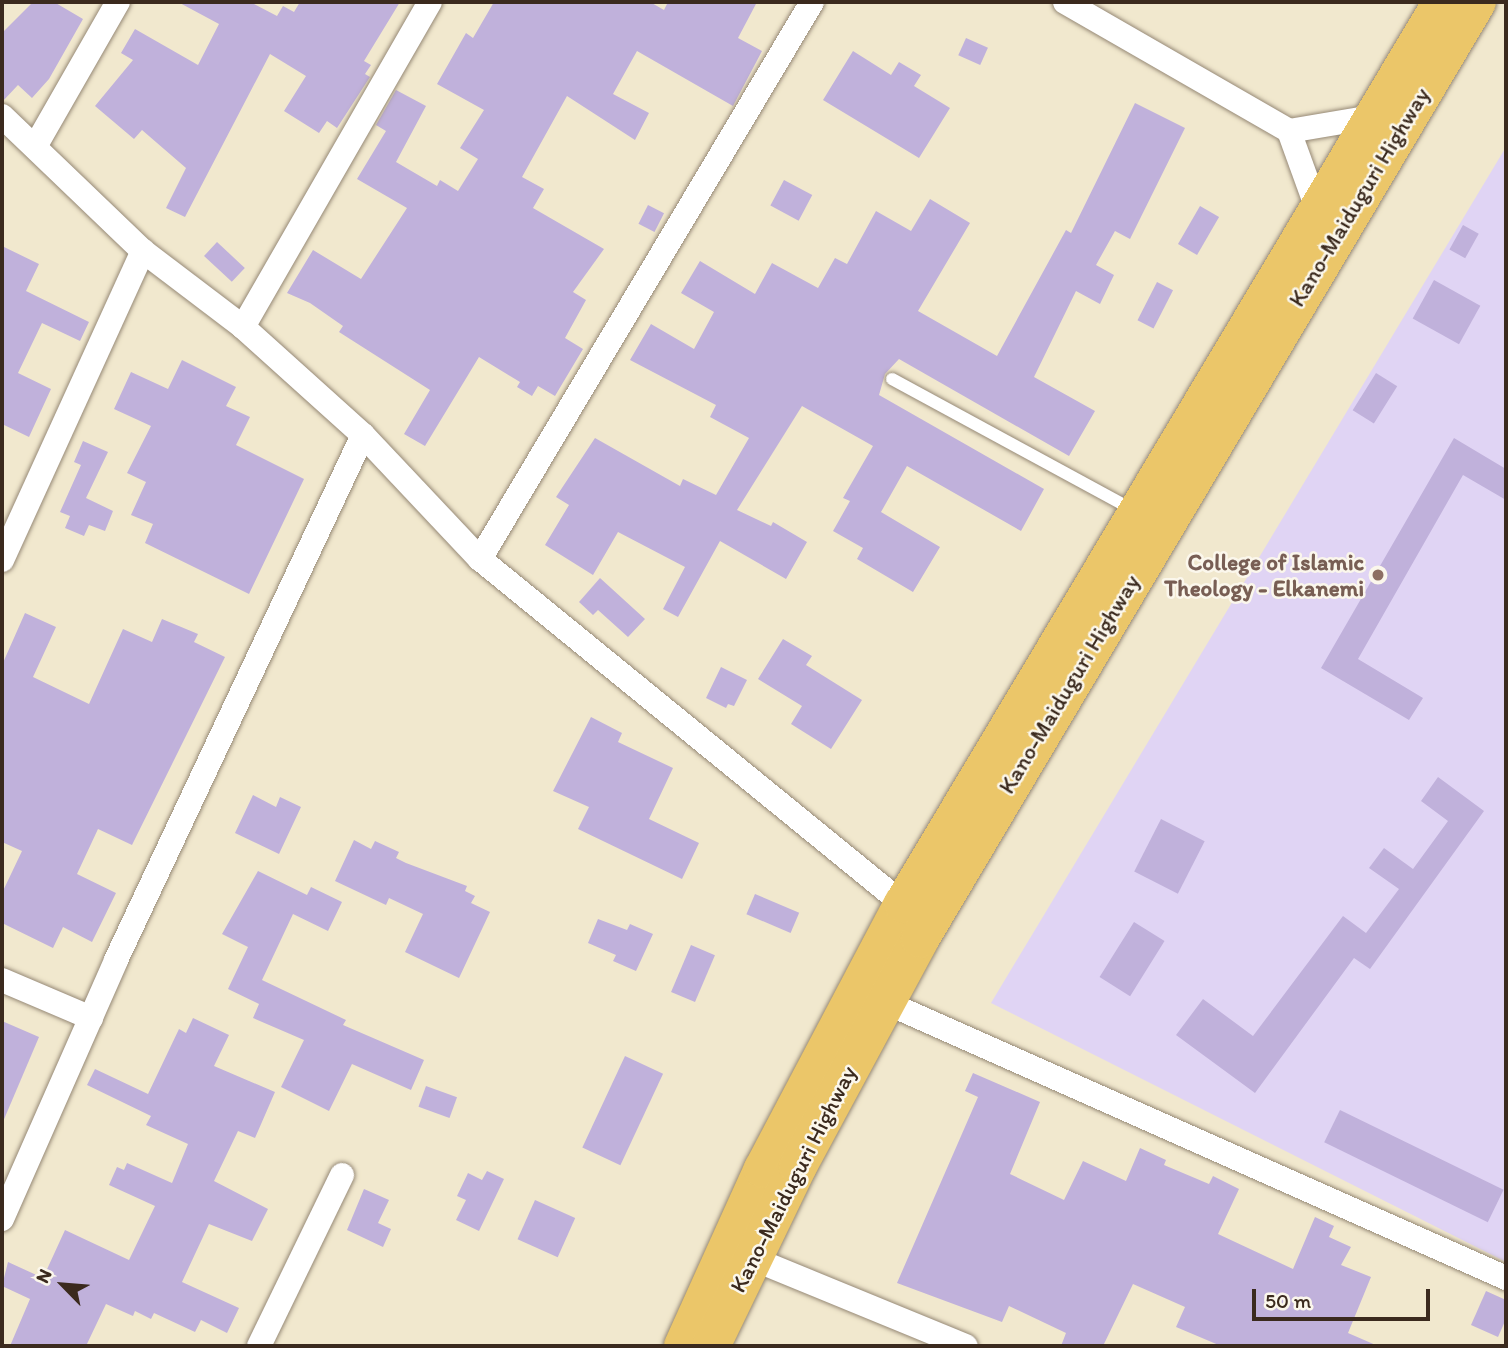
<!DOCTYPE html>
<html>
<head>
<meta charset="utf-8">
<style>
  body { margin:0 }
  #map { position:relative; width:1508px; height:1348px; overflow:hidden; background:#f1e8ce; font-family:Itim,sans-serif }
  div>[style] { position:absolute }
  .built>* { inset:0; background:#e0d4f4 }
  .building>* { inset:0; background:#c0b1db; transform-origin:0 0 }
  .roads { filter:drop-shadow(0 0 2px #968976) drop-shadow(0 0 2px #968976) }
  .lane>* { height:12px; margin:-6px; padding:0 6px; transform-origin:6px; border-radius:6px; background:#fff }
  .street>* { height:24px; margin:-12px; padding:0 12px; transform-origin:12px; border-radius:12px; background:#fff }
  .highway>* { height:38px; margin:-19px; padding:0 19px; transform-origin:19px; border-radius:19px; background:#ebc669 }
  .dots>* { width:19px; height:19px; translate:-50% -50%; box-sizing:border-box; border:4px solid #fbf7ec; border-radius:50% }
  span { translate:-50% -50%; white-space:nowrap; text-align:center; line-height:1.15; -webkit-text-stroke:5px #fbf7ec; paint-order:stroke }
  .street-label { font-size:23px; color:#3b2a1e }
  .education-label { font-size:23px; color:#785e54; font-weight:700 }
  .right { translate:-100% -50%; text-align:right }
  .frame { position:absolute; inset:0; border:4px solid #3b2a1e; pointer-events:none }
  .north { position:absolute; left:28px; top:1250px; width:70px; height:70px; -webkit-text-stroke:5px #fbf7ec; paint-order:stroke; rotate:295deg; font-size:19px; font-weight:700; line-height:28px; text-align:center; color:#3b2a1e }
  .north::after { content:''; display:block; margin:auto; width:24px; height:32px; background:#3b2a1e; clip-path:polygon(50% 0,100% 100%,50% 72%,0 100%) }
  .scale { position:absolute; left:1252px; top:1289px; width:178px; height:32px; box-sizing:border-box; border:4px solid #3b2a1e; border-top:0; padding-left:9px; font-size:21px; line-height:24px; white-space:nowrap; color:#3b2a1e; -webkit-text-stroke:5px #fbf7ec; paint-order:stroke }
</style>
</head>
<body>
<div id="map">
  <div class="built">
    <div style="clip-path:polygon(1506px 147px,1506px 1262px,991px 1003px)"></div>
  </div>
  <div class="building">
    <div style="clip-path:polygon(33px 2px,54px 2px,83px 19px,49px 79px,32px 98px,18px 85px,2px 102px,2px 33px)"></div>
    <div style="clip-path:polygon(178px 2px,250px 2px,277px 16px,283px 6px,294px 12px,300px 2px,400px 2px,364px 61px,371px 65px,365px 74px,370px 77px,337px 128px,327px 121px,319px 133px,284px 111px,306px 76px,270px 54px,185px 217px,166px 208px,186px 168px,142px 130px,134px 139px,95px 106px,133px 60px,121px 53px,135px 29px,198px 65px,219px 24px)"></div>
    <div style="clip-path:polygon(494px 2px,650px 2px,664px 10px,668px 2px,757px 2px,738px 38px,762px 51px,733px 106px,637px 51px,613px 94px,649px 113px,635px 140px,567px 96px,522px 177px,544px 189px,533px 208px,604px 249px,573px 292px,586px 300px,565px 338px,583px 349px,555px 396px,538px 386px,532px 396px,517px 387px,520px 382px,479px 357px,425px 446px,404px 434px,430px 390px,339px 332px,343px 326px,310px 303px,287px 293px,313px 250px,361px 279px,407px 208px,357px 179px,386px 131px,376px 125px,396px 90px,426px 106px,396px 162px,437px 186px,440px 180px,458px 191px,478px 159px,460px 148px,484px 110px,437px 84px,466px 33px,473px 38px)"></div>
    <div style="left:966px;top:38px;width:24px;height:19px;rotate:24deg"></div>
    <div style="clip-path:polygon(853px 51px,891px 75px,899px 62px,921px 75px,914px 86px,950px 108px,919px 158px,823px 100px)"></div>
    <div style="clip-path:polygon(1135px 103px,1185px 128px,1130px 239px,1115px 231px,1096px 265px,1114px 275px,1100px 304px,1076px 291px,1034px 377px,1095px 411px,1069px 456px,899px 359px,885px 374px,879px 395px,1044px 489px,1021px 531px,907px 466px,881px 512px,940px 547px,913px 592px,857px 559px,863px 548px,833px 531px,850px 501px,843px 498px,873px 446px,802px 406px,737px 510px,771px 526px,773px 522px,807px 542px,786px 579px,720px 541px,678px 617px,663px 609px,685px 567px,618px 532px,593px 575px,545px 545px,569px 505px,556px 497px,595px 438px,680px 486px,683px 479px,716px 495px,749px 438px,710px 417px,716px 405px,630px 360px,651px 324px,694px 349px,714px 312px,681px 293px,700px 261px,755px 294px,772px 263px,818px 288px,835px 258px,847px 264px,876px 211px,911px 231px,930px 199px,970px 223px,918px 311px,997px 356px,1066px 230px,1071px 233px)"></div>
    <div style="left:784px;top:180px;width:32px;height:29px;rotate:28deg"></div>
    <div style="left:648px;top:205px;width:18px;height:21px;rotate:27deg"></div>
    <div style="left:1200px;top:206px;width:22px;height:44px;rotate:30deg"></div>
    <div style="left:1463px;top:225px;width:18px;height:28px;rotate:29deg"></div>
    <div style="left:217px;top:242px;width:38px;height:19px;rotate:43deg"></div>
    <div style="clip-path:polygon(2px 246px,39px 264px,26px 291px,89px 322px,80px 341px,42px 323px,18px 373px,51px 389px,29px 437px,2px 424px)"></div>
    <div style="left:1434px;top:280px;width:53px;height:44px;rotate:29deg"></div>
    <div style="left:1157px;top:282px;width:18px;height:43px;rotate:27deg"></div>
    <div style="clip-path:polygon(182px 360px,236px 387px,226px 406px,250px 417px,236px 445px,304px 479px,249px 594px,145px 543px,153px 524px,131px 515px,146px 482px,127px 473px,151px 426px,114px 409px,131px 372px,168px 389px)"></div>
    <div style="left:1376px;top:373px;width:25px;height:44px;rotate:32deg"></div>
    <div style="clip-path:polygon(1454px 438px,1506px 469px,1506px 500px,1463px 475px,1358px 659px,1423px 698px,1409px 720px,1321px 668px)"></div>
    <div style="clip-path:polygon(83px 441px,108px 452px,86px 498px,113px 511px,105px 531px,89px 525px,84px 536px,65px 528px,70px 516px,60px 512px,81px 465px,74px 462px)"></div>
    <div style="clip-path:polygon(600px 578px,645px 619px,628px 637px,598px 610px,593px 615px,579px 602px)"></div>
    <div style="clip-path:polygon(25px 613px,56px 627px,33px 677px,89px 704px,123px 629px,152px 642px,162px 619px,198px 634px,194px 642px,225px 657px,132px 845px,98px 829px,77px 874px,116px 893px,92px 942px,63px 927px,53px 948px,2px 923px,2px 893px,22px 851px,2px 842px,2px 665px)"></div>
    <div style="clip-path:polygon(783px 639px,812px 656px,806px 665px,862px 700px,831px 749px,791px 724px,802px 706px,758px 679px)"></div>
    <div style="clip-path:polygon(721px 667px,747px 680px,734px 706px,728px 704px,726px 708px,706px 698px)"></div>
    <div style="clip-path:polygon(591px 717px,622px 733px,618px 742px,673px 768px,649px 819px,699px 843px,682px 879px,578px 829px,589px 807px,553px 791px)"></div>
    <div style="clip-path:polygon(1438px 777px,1484px 811px,1370px 969px,1354px 958px,1255px 1093px,1176px 1035px,1203px 999px,1253px 1036px,1343px 916px,1366px 933px,1399px 889px,1369px 868px,1384px 848px,1413px 869px,1448px 821px,1421px 801px)"></div>
    <div style="clip-path:polygon(253px 795px,276px 807px,280px 797px,301px 807px,279px 854px,235px 833px)"></div>
    <div style="left:1161px;top:819px;width:49px;height:59px;rotate:27deg"></div>
    <div style="clip-path:polygon(354px 840px,371px 849px,375px 841px,399px 852px,396px 858px,406px 863px,467px 886px,465px 891px,475px 896px,471px 903px,490px 912px,459px 978px,405px 952px,423px 914px,389px 898px,386px 905px,335px 881px)"></div>
    <div style="clip-path:polygon(258px 871px,307px 895px,311px 887px,342px 902px,328px 931px,293px 914px,262px 980px,346px 1020px,343px 1025px,424px 1060px,411px 1090px,352px 1064px,329px 1111px,281px 1087px,304px 1040px,253px 1018px,259px 1004px,228px 989px,248px 947px,222px 934px)"></div>
    <div style="left:755px;top:894px;width:48px;height:22px;rotate:23deg"></div>
    <div style="clip-path:polygon(598px 919px,627px 930px,630px 924px,653px 934px,636px 971px,613px 961px,616px 955px,588px 943px)"></div>
    <div style="left:1134px;top:922px;width:36px;height:65px;rotate:32deg"></div>
    <div style="left:691px;top:945px;width:26px;height:51px;rotate:23deg"></div>
    <div style="clip-path:polygon(193px 1018px,229px 1035px,214px 1066px,275px 1092px,255px 1138px,238px 1131px,214px 1181px,268px 1209px,252px 1241px,209px 1224px,182px 1282px,239px 1308px,227px 1333px,201px 1320px,195px 1332px,154px 1313px,151px 1319px,135px 1311px,133px 1316px,106px 1304px,86px 1346px,10px 1346px,30px 1299px,2px 1286px,8px 1262px,43px 1278px,65px 1230px,129px 1260px,155px 1206px,109px 1185px,117px 1167px,124px 1170px,127px 1163px,172px 1183px,188px 1144px,146px 1125px,151px 1116px,87px 1085px,95px 1069px,148px 1094px,179px 1029px,186px 1033px)"></div>
    <div style="clip-path:polygon(2px 1021px,39px 1037px,2px 1124px)"></div>
    <div style="left:625px;top:1056px;width:42px;height:101px;rotate:25deg"></div>
    <div style="clip-path:polygon(973px 1073px,1040px 1102px,1010px 1174px,1064px 1200px,1083px 1161px,1126px 1181px,1140px 1148px,1166px 1160px,1164px 1165px,1209px 1184px,1213px 1176px,1239px 1189px,1218px 1234px,1293px 1269px,1315px 1217px,1334px 1226px,1329px 1237px,1351px 1247px,1341px 1265px,1371px 1277px,1348px 1333px,1378px 1346px,1221px 1346px,1176px 1327px,1185px 1307px,1133px 1284px,1103px 1346px,1061px 1346px,1066px 1333px,1009px 1306px,1002px 1322px,897px 1283px,978px 1097px,965px 1091px)"></div>
    <div style="left:426px;top:1086px;width:33px;height:22px;rotate:20deg"></div>
    <div style="left:1340px;top:1110px;width:182px;height:36px;rotate:26deg"></div>
    <div style="clip-path:polygon(487px 1171px,504px 1179px,479px 1231px,456px 1220px,466px 1200px,457px 1196px,468px 1173px,482px 1180px)"></div>
    <div style="clip-path:polygon(364px 1189px,389px 1200px,378px 1223px,391px 1229px,383px 1247px,347px 1230px)"></div>
    <div style="left:535px;top:1200px;width:44px;height:43px;rotate:24deg"></div>
    <div style="clip-path:polygon(1486px 1291px,1506px 1300px,1506px 1319px,1498px 1337px,1471px 1325px)"></div>
  </div>
  <div class="roads">
    <div class="lane">
      <div style="left:892px;top:379px;width:277px;rotate:28.5deg"></div>
    </div>
    <div class="street">
      <div style="left:1065px;top:2px;width:258px;rotate:29.9deg"></div>
      <div style="left:1289px;top:131px;width:84px;rotate:-9.6deg"></div>
      <div style="left:2px;top:116px;width:195px;rotate:43.8deg"></div>
      <div style="left:143px;top:251px;width:126px;rotate:37.2deg"></div>
      <div style="left:243px;top:327px;width:161px;rotate:42deg"></div>
      <div style="left:363px;top:435px;width:170px;rotate:46.7deg"></div>
      <div style="left:480px;top:559px;width:546px;rotate:39.2deg"></div>
      <div style="left:1289px;top:131px;width:85px;rotate:70.1deg"></div>
      <div style="left:36px;top:145px;width:165px;rotate:-60.2deg"></div>
      <div style="left:243px;top:327px;width:375px;rotate:-60.1deg"></div>
      <div style="left:480px;top:559px;width:648px;rotate:-59.2deg"></div>
      <div style="left:2px;top:560px;width:340px;rotate:-65.5deg"></div>
      <div style="left:2px;top:980px;width:97px;rotate:23.1deg"></div>
      <div style="left:885px;top:1002px;width:680px;rotate:23.96deg"></div>
      <div style="left:2px;top:1219px;width:283px;rotate:-66.2deg"></div>
      <div style="left:116px;top:960px;width:580px;rotate:-64.8deg"></div>
      <div style="left:751px;top:1258px;width:232px;rotate:22.3deg"></div>
      <div style="left:259px;top:1346px;width:190px;rotate:-64.1deg"></div>
    </div>
    <div class="highway">
      <div style="left:683px;top:1346px;width:194px;rotate:-65.7deg"></div>
      <div style="left:763px;top:1169px;width:300px;rotate:-62.2deg"></div>
      <div style="left:903px;top:904px;width:1051px;rotate:-59.14deg"></div>
      <div style="left:711px;top:1346px;width:200px;rotate:-64.2deg"></div>
      <div style="left:798px;top:1166px;width:258px;rotate:-61.7deg"></div>
      <div style="left:920px;top:939px;width:1090px;rotate:-59.27deg"></div>
    </div>
  </div>
  <div class="dots">
    <div style="left:1378px;top:575px;background:#8d6e63"></div>
  </div>
  <div class="street-label">
    <span style="left:1359px;top:197px;rotate:-59deg">Kano-Maiduguri Highway</span>
    <span style="left:1069px;top:684px;rotate:-59deg">Kano-Maiduguri Highway</span>
    <span style="left:793px;top:1179px;rotate:-63deg">Kano-Maiduguri Highway</span>
  </div>
  <div class="education-label">
    <span class="right" style="left:1364px;top:575px">College of Islamic<br>Theology - Elkanemi</span>
  </div>
  <div class="frame"></div>
  <div class="north">N</div>
  <div class="scale">50 m</div>
</div>
</body>
</html>
